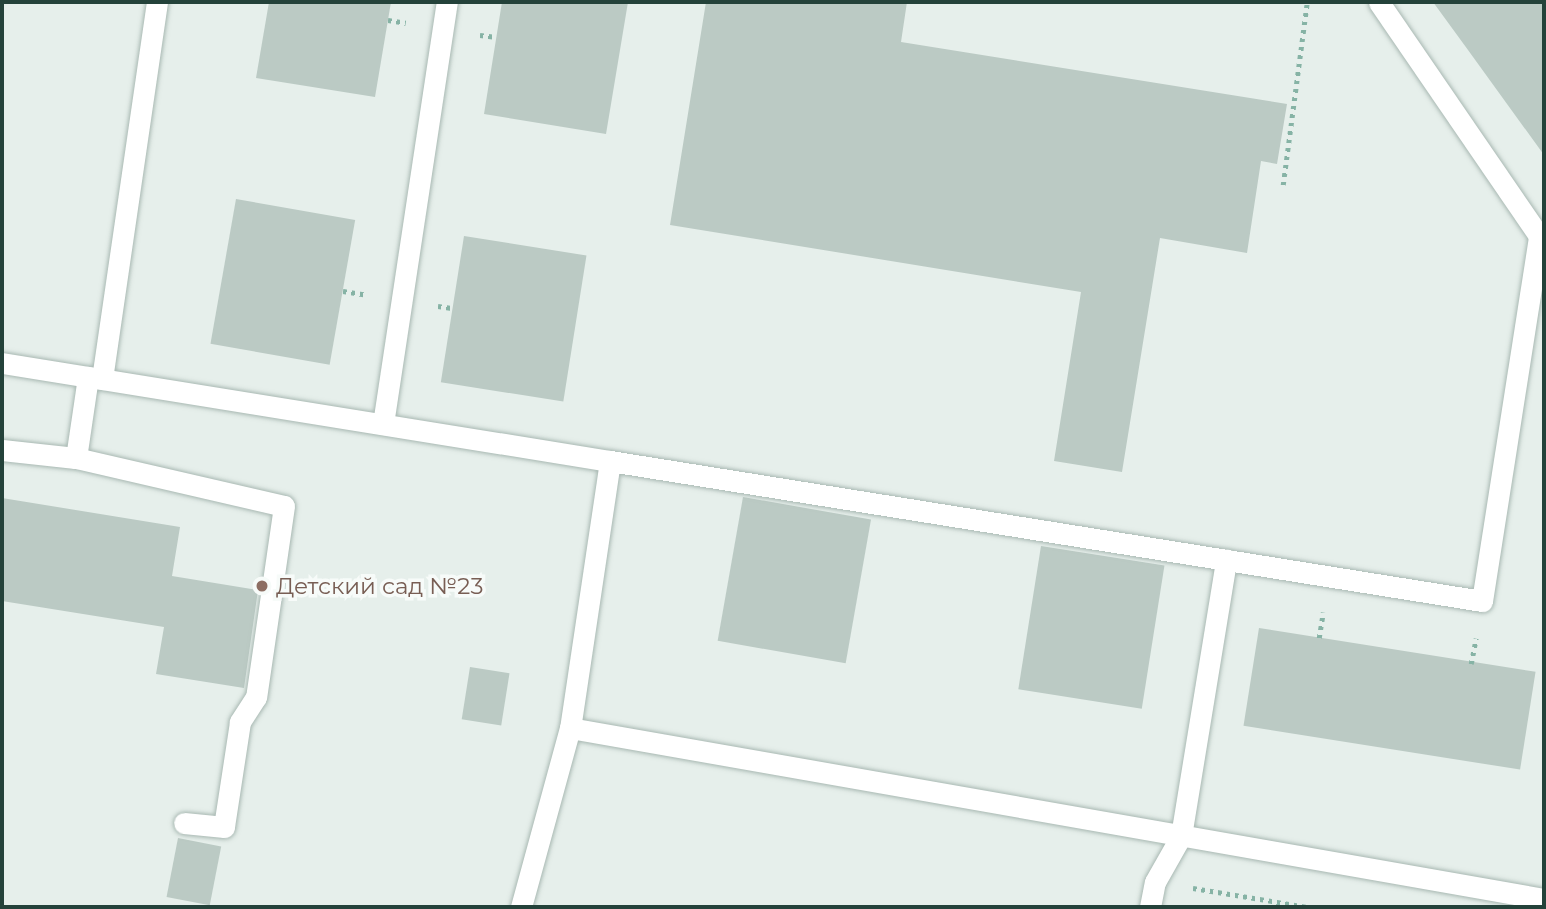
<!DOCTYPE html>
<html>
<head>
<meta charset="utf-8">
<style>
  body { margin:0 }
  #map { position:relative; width:1546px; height:909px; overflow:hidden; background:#e6efeb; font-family:Montserrat,sans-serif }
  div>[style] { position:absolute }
  .building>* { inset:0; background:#bbcac4; transform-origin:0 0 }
  .path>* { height:4.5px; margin-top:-2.25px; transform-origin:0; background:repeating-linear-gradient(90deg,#86b3a5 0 3.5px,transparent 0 8.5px) }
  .roads { filter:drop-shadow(0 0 2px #a8b8b2) drop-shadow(0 0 2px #a8b8b2) }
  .minor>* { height:21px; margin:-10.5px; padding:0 10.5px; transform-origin:10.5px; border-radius:10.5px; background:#fff }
  .dots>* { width:19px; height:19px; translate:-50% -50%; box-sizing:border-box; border:4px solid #f7fbf9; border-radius:50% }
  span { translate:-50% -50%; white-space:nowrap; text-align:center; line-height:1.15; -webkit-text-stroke:7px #f7fbf9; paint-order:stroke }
  .education-label { font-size:23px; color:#785e54 }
  .left { translate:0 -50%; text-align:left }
  .frame { position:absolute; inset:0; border:4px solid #24423a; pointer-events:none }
</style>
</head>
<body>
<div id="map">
  <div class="building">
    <div style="clip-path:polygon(269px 2px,391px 2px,375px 97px,256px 78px)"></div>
    <div style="clip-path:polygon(502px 2px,628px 2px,606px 134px,484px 114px)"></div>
    <div style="clip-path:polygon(706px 2px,907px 2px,901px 42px,1287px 104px,1277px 164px,1261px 161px,1247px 253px,1160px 238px,1122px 472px,1054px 461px,1081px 292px,670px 225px)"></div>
    <div style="clip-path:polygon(1433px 2px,1544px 2px,1544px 155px,1468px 50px)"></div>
    <div style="left:236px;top:199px;width:121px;height:147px;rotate:10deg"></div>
    <div style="left:464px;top:236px;width:124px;height:148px;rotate:9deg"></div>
    <div style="left:743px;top:497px;width:130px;height:146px;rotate:10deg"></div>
    <div style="clip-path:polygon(2px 498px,180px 527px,172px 576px,258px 590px,244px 688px,156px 674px,164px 627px,2px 601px)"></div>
    <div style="left:1041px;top:546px;width:125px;height:145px;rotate:9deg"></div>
    <div style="left:1259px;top:628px;width:280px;height:99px;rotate:9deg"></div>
    <div style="left:470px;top:667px;width:40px;height:53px;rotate:9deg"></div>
    <div style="left:178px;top:838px;width:44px;height:60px;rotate:11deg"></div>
  </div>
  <div class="path">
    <div style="left:388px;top:20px;width:18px;rotate:9deg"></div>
    <div style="left:480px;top:35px;width:17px;rotate:7deg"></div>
    <div style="left:1283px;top:185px;width:185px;rotate:-82.5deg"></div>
    <div style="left:343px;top:291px;width:24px;rotate:9deg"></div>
    <div style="left:438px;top:306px;width:14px;rotate:8deg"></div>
    <div style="left:1319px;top:638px;width:26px;rotate:-81deg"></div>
    <div style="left:1471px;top:664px;width:26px;rotate:-79deg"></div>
    <div style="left:1193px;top:888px;width:117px;rotate:9.4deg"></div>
  </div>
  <div class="roads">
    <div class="minor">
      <div style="left:2px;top:363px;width:616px;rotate:9.16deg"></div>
      <div style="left:610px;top:461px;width:270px;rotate:98.5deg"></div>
      <div style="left:570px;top:728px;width:989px;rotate:9.96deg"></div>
      <div style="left:102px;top:379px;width:381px;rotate:-81.7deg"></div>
      <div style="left:383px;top:424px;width:427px;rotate:-81.4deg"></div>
      <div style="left:2px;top:450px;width:74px;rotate:6.2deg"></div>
      <div style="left:76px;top:458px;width:82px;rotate:-81.6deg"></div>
      <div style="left:76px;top:458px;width:213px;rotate:13deg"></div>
      <div style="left:284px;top:506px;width:193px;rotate:98.3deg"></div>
      <div style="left:256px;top:697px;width:30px;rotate:123deg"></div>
      <div style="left:240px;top:722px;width:106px;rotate:98.7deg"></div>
      <div style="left:224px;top:827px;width:40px;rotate:-174.3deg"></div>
      <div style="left:610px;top:461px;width:883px;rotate:9.12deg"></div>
      <div style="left:1482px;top:601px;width:369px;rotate:-81.1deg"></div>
      <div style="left:1539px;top:236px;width:283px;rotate:-124.4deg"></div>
      <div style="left:521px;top:907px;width:186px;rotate:-74.7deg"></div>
      <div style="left:1150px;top:907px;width:25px;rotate:-79deg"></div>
      <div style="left:1155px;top:882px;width:53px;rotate:-60.5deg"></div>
      <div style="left:1181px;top:836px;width:280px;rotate:-80.7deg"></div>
    </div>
  </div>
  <div class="dots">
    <div style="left:262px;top:586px;background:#8d6e63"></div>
  </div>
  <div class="education-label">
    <span class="left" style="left:276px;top:586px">Детский сад №23</span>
  </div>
  <div class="frame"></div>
</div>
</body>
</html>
